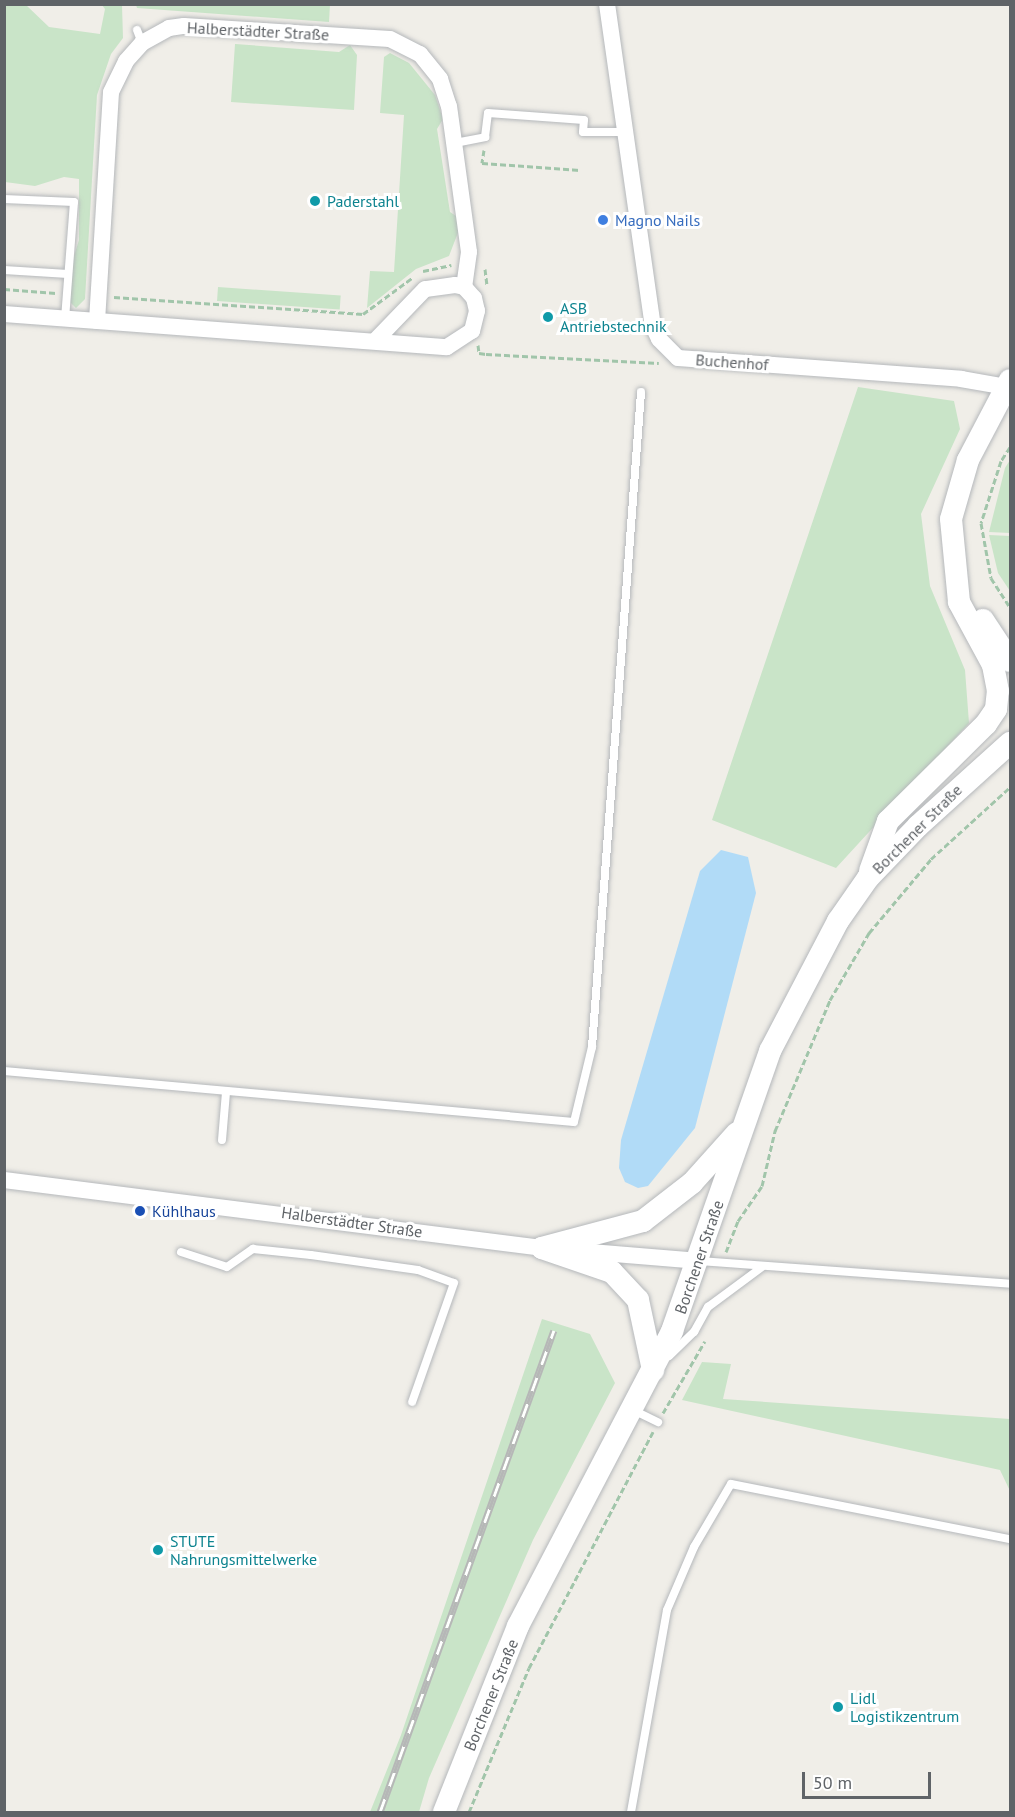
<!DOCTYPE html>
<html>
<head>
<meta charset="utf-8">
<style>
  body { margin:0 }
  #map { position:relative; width:1015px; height:1817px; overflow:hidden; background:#f0eee8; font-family:"PT Sans",sans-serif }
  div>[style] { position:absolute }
  .green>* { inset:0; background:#c9e4c8; transform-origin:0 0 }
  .water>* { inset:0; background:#b1dbf7 }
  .path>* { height:3px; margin-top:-1.5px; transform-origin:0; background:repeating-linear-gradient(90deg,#a1c5aa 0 6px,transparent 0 9px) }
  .roads { filter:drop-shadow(0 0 2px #b5b8bb) drop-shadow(0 0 2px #b5b8bb) }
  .lane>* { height:8px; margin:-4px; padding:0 4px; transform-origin:4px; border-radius:4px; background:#fff }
  .street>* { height:16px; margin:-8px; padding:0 8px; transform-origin:8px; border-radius:8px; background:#fff }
  .secondary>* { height:22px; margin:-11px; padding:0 11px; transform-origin:11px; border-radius:11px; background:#fff }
  .rail>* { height:7px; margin-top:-3.5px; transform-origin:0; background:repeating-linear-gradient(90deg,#fff 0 14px,#b6b7b7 0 28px); box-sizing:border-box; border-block:2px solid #b6b7b7 }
  .dots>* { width:16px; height:16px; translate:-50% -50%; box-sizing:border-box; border:3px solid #fff; border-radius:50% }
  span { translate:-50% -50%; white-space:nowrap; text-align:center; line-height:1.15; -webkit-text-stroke:6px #fff; paint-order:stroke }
  .street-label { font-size:16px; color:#5f6367 }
  .culture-label { font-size:16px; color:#0d838f }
  .left { translate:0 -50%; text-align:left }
  .shop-label { font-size:16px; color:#366cbe }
  .transit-label { font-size:16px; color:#164399 }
  .frame { position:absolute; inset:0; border:6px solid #5f6367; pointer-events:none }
  .scale { position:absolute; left:802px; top:1772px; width:129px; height:27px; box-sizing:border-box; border:3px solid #5f6367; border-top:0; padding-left:8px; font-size:18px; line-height:21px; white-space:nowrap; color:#5f6367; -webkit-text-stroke:4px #fff; paint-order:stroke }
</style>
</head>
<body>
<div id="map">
  <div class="green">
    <div style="clip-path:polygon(5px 5px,26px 5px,49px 27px,100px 34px,105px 9px,102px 5px,122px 5px,123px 38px,111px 54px,97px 95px,85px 299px,76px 308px,69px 301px,73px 259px,79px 240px,79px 179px,64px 177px,35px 186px,5px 182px)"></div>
    <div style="clip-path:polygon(136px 5px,136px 4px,330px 5px,329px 22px,137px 8px)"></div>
    <div style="clip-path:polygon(235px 44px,339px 52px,350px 45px,357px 55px,354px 110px,231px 102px)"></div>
    <div style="clip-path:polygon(390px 53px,409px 63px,435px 95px,443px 119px,437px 129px,450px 212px,459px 218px,459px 230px,449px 256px,416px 269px,367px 308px,370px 271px,394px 272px,404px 115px,380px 113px,384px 57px)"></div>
    <div style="left:218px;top:287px;width:123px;height:14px;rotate:4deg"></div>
    <div style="clip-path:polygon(858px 387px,954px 401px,960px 429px,921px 514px,930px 586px,965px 670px,969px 723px,836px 868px,712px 820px)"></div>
    <div style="clip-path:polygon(1010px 460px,1010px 533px,989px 532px,1005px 468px)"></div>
    <div style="clip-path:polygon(989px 535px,1010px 536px,1010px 591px,998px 573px)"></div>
    <div style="clip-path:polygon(542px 1319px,590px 1334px,615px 1383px,533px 1540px,429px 1778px,419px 1812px,370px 1812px,401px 1735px)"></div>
    <div style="clip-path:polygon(702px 1362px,731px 1364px,723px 1399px,1010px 1419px,1010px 1491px,1000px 1470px,682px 1400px)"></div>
  </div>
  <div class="water">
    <div style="clip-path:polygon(721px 850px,748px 857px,756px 893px,695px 1128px,648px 1186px,638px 1188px,625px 1182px,619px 1168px,621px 1140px,700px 871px)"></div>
  </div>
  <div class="path">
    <div style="left:484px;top:150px;width:13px;rotate:99deg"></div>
    <div style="left:482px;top:163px;width:98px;rotate:4.1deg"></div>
    <div style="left:485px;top:269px;width:17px;rotate:83deg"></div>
    <div style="left:423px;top:271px;width:29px;rotate:-12deg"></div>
    <div style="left:4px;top:289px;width:52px;rotate:4.4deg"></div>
    <div style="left:114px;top:297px;width:250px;rotate:3.9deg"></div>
    <div style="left:363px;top:314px;width:61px;rotate:-36.3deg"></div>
    <div style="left:478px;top:345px;width:8px;rotate:83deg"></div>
    <div style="left:479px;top:353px;width:7px;rotate:8deg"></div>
    <div style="left:486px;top:354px;width:173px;rotate:3deg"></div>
    <div style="left:1010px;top:447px;width:17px;rotate:123deg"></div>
    <div style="left:1001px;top:461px;width:65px;rotate:107.9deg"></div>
    <div style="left:981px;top:523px;width:56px;rotate:79.7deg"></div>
    <div style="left:991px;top:578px;width:35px;rotate:57deg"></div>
    <div style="left:726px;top:1252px;width:33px;rotate:-69deg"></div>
    <div style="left:738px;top:1221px;width:42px;rotate:-55.6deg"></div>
    <div style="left:762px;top:1186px;width:57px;rotate:-76.7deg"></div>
    <div style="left:775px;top:1131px;width:142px;rotate:-67.2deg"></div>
    <div style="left:830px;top:1000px;width:78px;rotate:-59.8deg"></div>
    <div style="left:869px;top:933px;width:97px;rotate:-50deg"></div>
    <div style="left:931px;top:859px;width:107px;rotate:-42.3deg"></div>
    <div style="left:663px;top:1413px;width:83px;rotate:-59.7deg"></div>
    <div style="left:469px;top:1812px;width:156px;rotate:-67.4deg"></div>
    <div style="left:529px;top:1668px;width:267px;rotate:-62.3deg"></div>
  </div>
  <div class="roads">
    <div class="lane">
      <div style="left:137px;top:30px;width:14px;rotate:69deg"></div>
      <div style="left:455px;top:143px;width:31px;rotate:-11deg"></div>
      <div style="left:485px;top:137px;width:24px;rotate:-83deg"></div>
      <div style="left:488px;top:113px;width:96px;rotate:4.2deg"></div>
      <div style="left:584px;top:120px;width:12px;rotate:95deg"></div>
      <div style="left:583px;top:132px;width:44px"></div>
      <div style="left:4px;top:199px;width:70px;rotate:2.5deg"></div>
      <div style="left:74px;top:202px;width:117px;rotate:94.4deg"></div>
      <div style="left:4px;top:270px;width:64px;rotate:3.6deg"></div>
      <div style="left:4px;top:1071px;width:572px;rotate:5.11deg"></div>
      <div style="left:574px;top:1122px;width:77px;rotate:-76.5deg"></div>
      <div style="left:592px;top:1047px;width:657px;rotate:-85.72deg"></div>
      <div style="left:222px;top:1140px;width:48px;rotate:-85.2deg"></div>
      <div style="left:181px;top:1252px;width:48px;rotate:18.1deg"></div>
      <div style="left:227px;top:1267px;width:32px;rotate:-35deg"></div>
      <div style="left:253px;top:1249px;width:58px;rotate:5.9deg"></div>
      <div style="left:311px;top:1255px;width:108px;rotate:8deg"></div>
      <div style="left:418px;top:1270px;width:38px;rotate:20deg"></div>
      <div style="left:454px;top:1283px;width:126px;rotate:109.4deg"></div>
      <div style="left:700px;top:1261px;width:311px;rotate:4.2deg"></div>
      <div style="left:669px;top:1356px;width:35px;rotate:-44deg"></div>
      <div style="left:694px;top:1332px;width:29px;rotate:-61deg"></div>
      <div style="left:708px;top:1307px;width:67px;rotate:-36.5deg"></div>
      <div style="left:633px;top:1410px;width:28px;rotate:26deg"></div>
      <div style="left:631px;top:1812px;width:205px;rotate:-79.9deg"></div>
      <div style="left:667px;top:1610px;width:69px;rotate:-66.8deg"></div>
      <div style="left:694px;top:1547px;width:73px;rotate:-59.6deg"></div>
      <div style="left:731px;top:1484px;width:284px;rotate:11.2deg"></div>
    </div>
    <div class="street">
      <div style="left:607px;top:4px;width:325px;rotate:81.9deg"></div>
      <div style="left:653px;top:326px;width:14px;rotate:65deg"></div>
      <div style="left:659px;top:339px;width:27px;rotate:45deg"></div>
      <div style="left:678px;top:358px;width:284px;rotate:4.2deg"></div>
      <div style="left:961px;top:379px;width:47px;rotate:9.9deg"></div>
      <div style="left:4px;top:314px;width:444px;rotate:4.3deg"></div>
      <div style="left:447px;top:347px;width:30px;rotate:-33deg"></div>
      <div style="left:472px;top:331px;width:21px;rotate:-76deg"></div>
      <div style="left:477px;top:311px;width:13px;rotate:-103deg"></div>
      <div style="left:474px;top:298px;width:15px;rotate:-132deg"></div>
      <div style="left:464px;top:287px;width:9px;rotate:-167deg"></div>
      <div style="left:455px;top:285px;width:30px;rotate:172deg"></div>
      <div style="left:425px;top:289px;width:72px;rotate:133.9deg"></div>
      <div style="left:97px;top:321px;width:229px;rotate:-86.5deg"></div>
      <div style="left:111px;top:92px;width:34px;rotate:-64deg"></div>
      <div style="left:126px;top:61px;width:24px;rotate:-48deg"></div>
      <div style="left:142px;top:43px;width:31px;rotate:-29deg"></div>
      <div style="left:169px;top:28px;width:15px;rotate:-8deg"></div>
      <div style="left:184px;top:26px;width:206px;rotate:3.6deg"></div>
      <div style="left:390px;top:39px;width:34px;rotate:27deg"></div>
      <div style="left:420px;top:54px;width:32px;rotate:51deg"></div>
      <div style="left:440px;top:79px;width:28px;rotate:72deg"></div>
      <div style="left:449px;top:106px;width:147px;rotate:82.2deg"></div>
      <div style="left:469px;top:252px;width:35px;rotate:98deg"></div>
      <div style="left:4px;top:1180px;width:542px;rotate:7.2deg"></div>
      <div style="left:542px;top:1248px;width:158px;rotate:4.7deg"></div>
    </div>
    <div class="secondary">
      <div style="left:983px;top:620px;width:49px;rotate:56.6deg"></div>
      <div style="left:870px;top:871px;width:53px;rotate:-70.2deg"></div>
      <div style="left:888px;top:821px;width:138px;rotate:-44.7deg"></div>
      <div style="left:986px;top:724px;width:18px;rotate:-56deg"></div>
      <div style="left:996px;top:709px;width:18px;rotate:-84deg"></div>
      <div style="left:998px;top:691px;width:26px;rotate:-101deg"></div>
      <div style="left:993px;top:665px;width:72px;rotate:-118.4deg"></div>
      <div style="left:959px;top:602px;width:83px;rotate:-95.5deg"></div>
      <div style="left:951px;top:519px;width:61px;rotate:-73.9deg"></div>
      <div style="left:968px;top:460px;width:90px;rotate:-62.3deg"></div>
      <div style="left:542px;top:1248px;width:105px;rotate:-15deg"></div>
      <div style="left:643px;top:1221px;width:62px;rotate:-37.8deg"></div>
      <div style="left:692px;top:1183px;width:67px;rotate:-48deg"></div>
      <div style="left:542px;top:1248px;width:74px;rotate:18.9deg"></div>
      <div style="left:612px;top:1272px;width:38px;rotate:47deg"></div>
      <div style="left:638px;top:1300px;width:72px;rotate:77.9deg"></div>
      <div style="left:444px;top:1812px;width:200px;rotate:-68.3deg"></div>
      <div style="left:518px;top:1626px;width:333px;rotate:-62.4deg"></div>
      <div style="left:672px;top:1331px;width:297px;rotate:-70.7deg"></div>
      <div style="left:770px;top:1051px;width:147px;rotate:-62.4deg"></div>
      <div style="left:838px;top:921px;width:52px;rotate:-55.1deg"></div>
      <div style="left:868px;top:878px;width:72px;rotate:-46.1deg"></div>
      <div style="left:918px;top:826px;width:124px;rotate:-42.1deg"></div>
    </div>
  </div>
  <div class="rail">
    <div style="left:380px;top:1812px;width:512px;rotate:-70.15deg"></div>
  </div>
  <div class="dots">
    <div style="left:315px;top:201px;background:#0f9aa8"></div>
    <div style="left:603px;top:220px;background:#3f7fe0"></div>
    <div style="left:548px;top:317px;background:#0f9aa8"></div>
    <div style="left:140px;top:1211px;background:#1a4fb4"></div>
    <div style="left:158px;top:1550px;background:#0f9aa8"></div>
    <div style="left:838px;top:1707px;background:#0f9aa8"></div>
  </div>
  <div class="street-label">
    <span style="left:258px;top:31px;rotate:3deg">Halberstädter Straße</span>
    <span style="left:732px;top:362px;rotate:4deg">Buchenhof</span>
    <span style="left:917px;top:829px;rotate:-45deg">Borchener Straße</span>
    <span style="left:352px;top:1222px;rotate:8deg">Halberstädter Straße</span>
    <span style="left:699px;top:1257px;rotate:-71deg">Borchener Straße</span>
    <span style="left:491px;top:1695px;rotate:-68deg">Borchener Straße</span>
  </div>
  <div class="culture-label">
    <span class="left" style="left:327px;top:201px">Paderstahl</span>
    <span class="left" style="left:560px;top:317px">ASB<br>Antriebstechnik</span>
    <span class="left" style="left:170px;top:1550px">STUTE<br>Nahrungsmittelwerke</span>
    <span class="left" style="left:850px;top:1707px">Lidl<br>Logistikzentrum</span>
  </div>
  <div class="shop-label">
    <span class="left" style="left:615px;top:220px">Magno Nails</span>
  </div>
  <div class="transit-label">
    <span class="left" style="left:152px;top:1211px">Kühlhaus</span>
  </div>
  <div class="frame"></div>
  <div class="scale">50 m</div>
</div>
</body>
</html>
